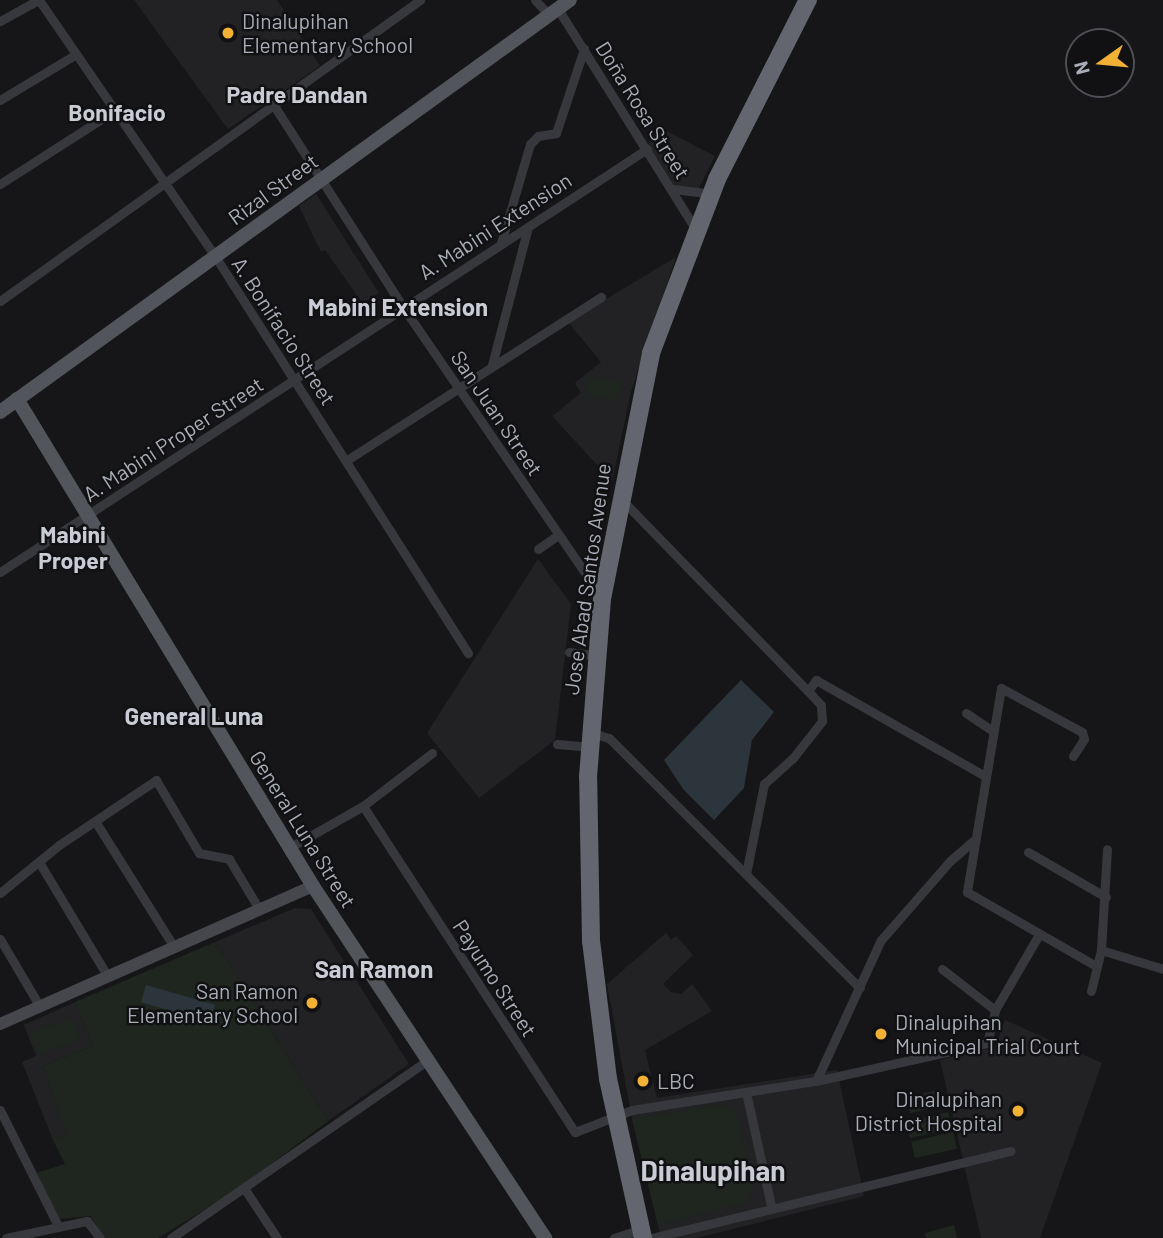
<!DOCTYPE html>
<html>
<head>
<meta charset="utf-8">
<style>
  body { margin:0 }
  #map { position:relative; width:1163px; height:1238px; overflow:hidden; background:#161618; font-family:Barlow,sans-serif }
  div>[style] { position:absolute }
  .built>* { inset:0; background:#222225 }
  .green>* { inset:0; background:#1e261f; transform-origin:0 0 }
  .water>* { inset:0; background:#2c353c; transform-origin:0 0 }
  .street>* { height:9px; margin:-4.5px; padding:0 4.5px; transform-origin:4.5px; border-radius:4.5px; background:#37383d }
  .secondary>* { height:12px; margin:-6px; padding:0 6px; transform-origin:6px; border-radius:6px; background:#45474d }
  .primary>* { height:14px; margin:-7px; padding:0 7px; transform-origin:7px; border-radius:7px; background:#53555c }
  .highway>* { height:18px; margin:-9px; padding:0 9px; transform-origin:9px; border-radius:9px; background:#63666e }
  .dots>* { width:19px; height:19px; translate:-50% -50%; box-sizing:border-box; border:4px solid #111113; border-radius:50% }
  span { translate:-50% -50%; white-space:nowrap; text-align:center; line-height:1.15; -webkit-text-stroke:5px #111113; paint-order:stroke }
  .poi-label { font-size:21px; color:#a8adb8 }
  .left { translate:0 -50%; text-align:left }
  .right { translate:-100% -50%; text-align:right }
  .street-label { font-size:21px; color:#a8adb8 }
  .neighbourhood-label { font-size:23px; color:#c9ccd4; font-weight:700 }
  .quarter-label { font-size:24px; color:#c9ccd4; font-weight:700 }
  .district-label { font-size:28px; color:#c9ccd4; font-weight:700 }
  .north { position:absolute; left:1065px; top:28px; width:70px; height:70px; box-sizing:border-box; background:#111113; border:2px solid #4d4f55; border-radius:50%; rotate:255deg; font-size:19px; font-weight:700; line-height:28px; text-align:center; color:#a8adb8 }
  .north::after { content:''; display:block; margin:auto; width:24px; height:32px; background:#f2b134; clip-path:polygon(50% 0,100% 100%,50% 72%,0 100%) }
</style>
</head>
<body>
<div id="map">
  <div class="built">
    <div style="clip-path:polygon(134px 0,277px 0,320px 66px,228px 129px)"></div>
    <div style="clip-path:polygon(659px 127px,715px 156px,697px 192px,673px 185px,647px 146px)"></div>
    <div style="clip-path:polygon(316px 194px,379px 293px,363px 304px,325px 250px,321px 252px,299px 206px)"></div>
    <div style="clip-path:polygon(676px 257px,631px 392px,612px 481px,552px 416px,581px 393px,575px 383px,601px 362px,568px 322px)"></div>
    <div style="clip-path:polygon(538px 559px,571px 604px,555px 740px,479px 798px,427px 733px)"></div>
    <div style="clip-path:polygon(295px 908px,311px 909px,409px 1064px,328px 1121px,215px 942px)"></div>
    <div style="clip-path:polygon(666px 933px,671px 940px,676px 936px,693px 955px,663px 984px,671px 992px,681px 994px,692px 984px,712px 1011px,645px 1050px,657px 1098px,837px 1070px,864px 1196px,697px 1238px,661px 1238px,632px 1119px,607px 984px)"></div>
    <div style="clip-path:polygon(75px 1002px,93px 1046px,43px 1066px,68px 1134px,53px 1140px,22px 1062px,36px 1056px,24px 1025px)"></div>
    <div style="clip-path:polygon(1005px 1020px,1102px 1063px,1040px 1238px,981px 1238px,940px 1060px,995px 1047px)"></div>
  </div>
  <div class="green">
    <div style="left:590px;top:376px;width:32px;height:19px;rotate:13deg"></div>
    <div style="clip-path:polygon(215px 942px,328px 1121px,237px 1190px,158px 1238px,103px 1238px,91px 1216px,58px 1219px,36px 1173px,65px 1164px,53px 1140px,67px 1134px,43px 1066px,93px 1046px,75px 1002px)"></div>
    <div style="left:72px;top:1018px;width:23px;height:44px;rotate:70deg"></div>
    <div style="left:941px;top:1089px;width:16px;height:36px;rotate:76deg"></div>
    <div style="clip-path:polygon(722px 1104px,737px 1115px,753px 1186px,746px 1202px,658px 1225px,632px 1119px)"></div>
    <div style="left:948px;top:1112px;width:17px;height:43px;rotate:77deg"></div>
    <div style="left:953px;top:1132px;width:17px;height:43px;rotate:77deg"></div>
    <div style="clip-path:polygon(954px 1225px,957px 1238px,926px 1238px,925px 1233px)"></div>
  </div>
  <div class="water">
    <div style="clip-path:polygon(741px 680px,774px 712px,752px 740px,744px 788px,714px 820px,683px 789px,664px 760px)"></div>
    <div style="left:146px;top:985px;width:72px;height:18px;rotate:16deg"></div>
  </div>
  <div class="street">
    <div style="left:39px;top:0;width:311px;rotate:55.5deg"></div>
    <div style="left:215px;top:256px;width:471px;rotate:57.5deg"></div>
    <div style="left:535px;top:0;width:21px;rotate:47deg"></div>
    <div style="left:558px;top:9px;width:261px;rotate:58deg"></div>
    <div style="left:0;top:21px;width:43px;rotate:-28.9deg"></div>
    <div style="left:0;top:100px;width:85px;rotate:-31.1deg"></div>
    <div style="left:273px;top:104px;width:241px;rotate:57.4deg"></div>
    <div style="left:403px;top:307px;width:353px;rotate:55.6deg"></div>
    <div style="left:0;top:184px;width:133px;rotate:-32.7deg"></div>
    <div style="left:673px;top:189px;width:38px;rotate:7deg"></div>
    <div style="left:501px;top:243px;width:103px;rotate:-73.7deg"></div>
    <div style="left:530px;top:144px;width:11px;rotate:-45deg"></div>
    <div style="left:538px;top:136px;width:18px;rotate:-9deg"></div>
    <div style="left:556px;top:133px;width:89px;rotate:-71.6deg"></div>
    <div style="left:0;top:301px;width:517px;rotate:-35.63deg"></div>
    <div style="left:492px;top:365px;width:143px;rotate:-75.4deg"></div>
    <div style="left:347px;top:460px;width:302px;rotate:-32.7deg"></div>
    <div style="left:623px;top:501px;width:265px;rotate:45.8deg"></div>
    <div style="left:808px;top:691px;width:14px;rotate:-54deg"></div>
    <div style="left:816px;top:680px;width:194px;rotate:29.6deg"></div>
    <div style="left:538px;top:549px;width:24px;rotate:-35deg"></div>
    <div style="left:0;top:572px;width:773px;rotate:-33.18deg"></div>
    <div style="left:569px;top:652px;width:26px;rotate:7deg"></div>
    <div style="left:966px;top:713px;width:32px;rotate:34deg"></div>
    <div style="left:590px;top:732px;width:20px;rotate:18deg"></div>
    <div style="left:609px;top:738px;width:354px;rotate:44.9deg"></div>
    <div style="left:557px;top:744px;width:32px;rotate:5deg"></div>
    <div style="left:1073px;top:756px;width:20px;rotate:-57deg"></div>
    <div style="left:1084px;top:739px;width:7px;rotate:-106deg"></div>
    <div style="left:1082px;top:732px;width:92px;rotate:-151.5deg"></div>
    <div style="left:1001px;top:688px;width:207px;rotate:99.5deg"></div>
    <div style="left:967px;top:892px;width:149px;rotate:29.8deg"></div>
    <div style="left:363px;top:806px;width:389px;rotate:57deg"></div>
    <div style="left:575px;top:1132px;width:61px;rotate:-21.1deg"></div>
    <div style="left:632px;top:1110px;width:186px;rotate:-9deg"></div>
    <div style="left:816px;top:1081px;width:175px;rotate:-12.5deg"></div>
    <div style="left:987px;top:1043px;width:34px;rotate:-76deg"></div>
    <div style="left:995px;top:1010px;width:86px;rotate:-59.8deg"></div>
    <div style="left:95px;top:821px;width:149px;rotate:57.9deg"></div>
    <div style="left:289px;top:848px;width:85px;rotate:-29.6deg"></div>
    <div style="left:363px;top:806px;width:87px;rotate:-37.5deg"></div>
    <div style="left:1028px;top:852px;width:90px;rotate:30deg"></div>
    <div style="left:39px;top:862px;width:134px;rotate:59deg"></div>
    <div style="left:746px;top:874px;width:92px;rotate:-78.7deg"></div>
    <div style="left:764px;top:784px;width:39px;rotate:-42deg"></div>
    <div style="left:793px;top:758px;width:47px;rotate:-51.9deg"></div>
    <div style="left:822px;top:721px;width:16px;rotate:-94deg"></div>
    <div style="left:821px;top:705px;width:19px;rotate:-133deg"></div>
    <div style="left:0;top:893px;width:76px;rotate:-39.1deg"></div>
    <div style="left:59px;top:845px;width:117px;rotate:-33.8deg"></div>
    <div style="left:156px;top:780px;width:85px;rotate:59.5deg"></div>
    <div style="left:199px;top:853px;width:31px;rotate:11deg"></div>
    <div style="left:229px;top:859px;width:58px;rotate:59deg"></div>
    <div style="left:0;top:939px;width:79px;rotate:59.5deg"></div>
    <div style="left:1101px;top:950px;width:65px;rotate:17deg"></div>
    <div style="left:942px;top:969px;width:67px;rotate:37.7deg"></div>
    <div style="left:1091px;top:991px;width:42px;rotate:-76.3deg"></div>
    <div style="left:1101px;top:950px;width:101px;rotate:-86.6deg"></div>
    <div style="left:816px;top:1081px;width:155px;rotate:-65.3deg"></div>
    <div style="left:881px;top:940px;width:105px;rotate:-48.9deg"></div>
    <div style="left:950px;top:861px;width:32px;rotate:-41deg"></div>
    <div style="left:746px;top:1092px;width:117px;rotate:77.6deg"></div>
    <div style="left:0;top:1110px;width:130px;rotate:63.4deg"></div>
    <div style="left:246px;top:1191px;width:56px;rotate:56.6deg"></div>
    <div style="left:6px;top:1238px;width:83px;rotate:-11.9deg"></div>
    <div style="left:87px;top:1221px;width:21px;rotate:53deg"></div>
    <div style="left:171px;top:1238px;width:313px;rotate:-34.7deg"></div>
    <div style="left:614px;top:1238px;width:28px;rotate:-18deg"></div>
    <div style="left:651px;top:1238px;width:370px;rotate:-13.6deg"></div>
  </div>
  <div class="secondary">
    <div style="left:0;top:1024px;width:342px;rotate:-23.8deg"></div>
  </div>
  <div class="primary">
    <div style="left:17px;top:399px;width:570px;rotate:58.71deg"></div>
    <div style="left:313px;top:886px;width:422px;rotate:56.6deg"></div>
    <div style="left:0;top:412px;width:703px;rotate:-35.86deg"></div>
  </div>
  <div class="highway">
    <div style="left:643px;top:1238px;width:163px;rotate:-102.4deg"></div>
    <div style="left:608px;top:1079px;width:139px;rotate:-97deg"></div>
    <div style="left:591px;top:941px;width:164px;rotate:-91deg"></div>
    <div style="left:588px;top:777px;width:179px;rotate:-85.5deg"></div>
    <div style="left:602px;top:599px;width:251px;rotate:-78.7deg"></div>
    <div style="left:651px;top:353px;width:186px;rotate:-69.2deg"></div>
    <div style="left:717px;top:179px;width:201px;rotate:-63.1deg"></div>
  </div>
  <div class="dots">
    <div style="left:228px;top:33px;background:#f2b134"></div>
    <div style="left:312px;top:1003px;background:#f2b134"></div>
    <div style="left:881px;top:1034px;background:#f2b134"></div>
    <div style="left:643px;top:1081px;background:#f2b134"></div>
    <div style="left:1018px;top:1111px;background:#f2b134"></div>
  </div>
  <div class="poi-label">
    <span class="left" style="left:242px;top:33px">Dinalupihan<br>Elementary School</span>
    <span class="right" style="left:298px;top:1003px">San Ramon<br>Elementary School</span>
    <span class="left" style="left:895px;top:1034px">Dinalupihan<br>Municipal Trial Court</span>
    <span class="left" style="left:657px;top:1081px">LBC</span>
    <span class="right" style="left:1002px;top:1111px">Dinalupihan<br>District Hospital</span>
  </div>
  <div class="street-label">
    <span style="left:643px;top:110px;rotate:58deg">Doña Rosa Street</span>
    <span style="left:273px;top:189px;rotate:-36deg">Rizal Street</span>
    <span style="left:495px;top:226px;rotate:-33deg">A. Mabini Extension</span>
    <span style="left:284px;top:331px;rotate:57deg">A. Bonifacio Street</span>
    <span style="left:497px;top:413px;rotate:56deg">San Juan Street</span>
    <span style="left:173px;top:439px;rotate:-33deg">A. Mabini Proper Street</span>
    <span style="left:587px;top:579px;rotate:-82deg">Jose Abad Santos Avenue</span>
    <span style="left:303px;top:829px;rotate:58deg">General Luna Street</span>
    <span style="left:495px;top:978px;rotate:57deg">Payumo Street</span>
  </div>
  <div class="neighbourhood-label">
    <span style="left:297px;top:94px">Padre Dandan</span>
    <span style="left:117px;top:112px">Bonifacio</span>
    <span style="left:73px;top:547px">Mabini<br>Proper</span>
  </div>
  <div class="quarter-label">
    <span style="left:398px;top:307px">Mabini Extension</span>
    <span style="left:194px;top:716px">General Luna</span>
    <span style="left:374px;top:969px">San Ramon</span>
  </div>
  <div class="district-label">
    <span style="left:713px;top:1170px">Dinalupihan</span>
  </div>
  <div class="north">N</div>
</div>
</body>
</html>
